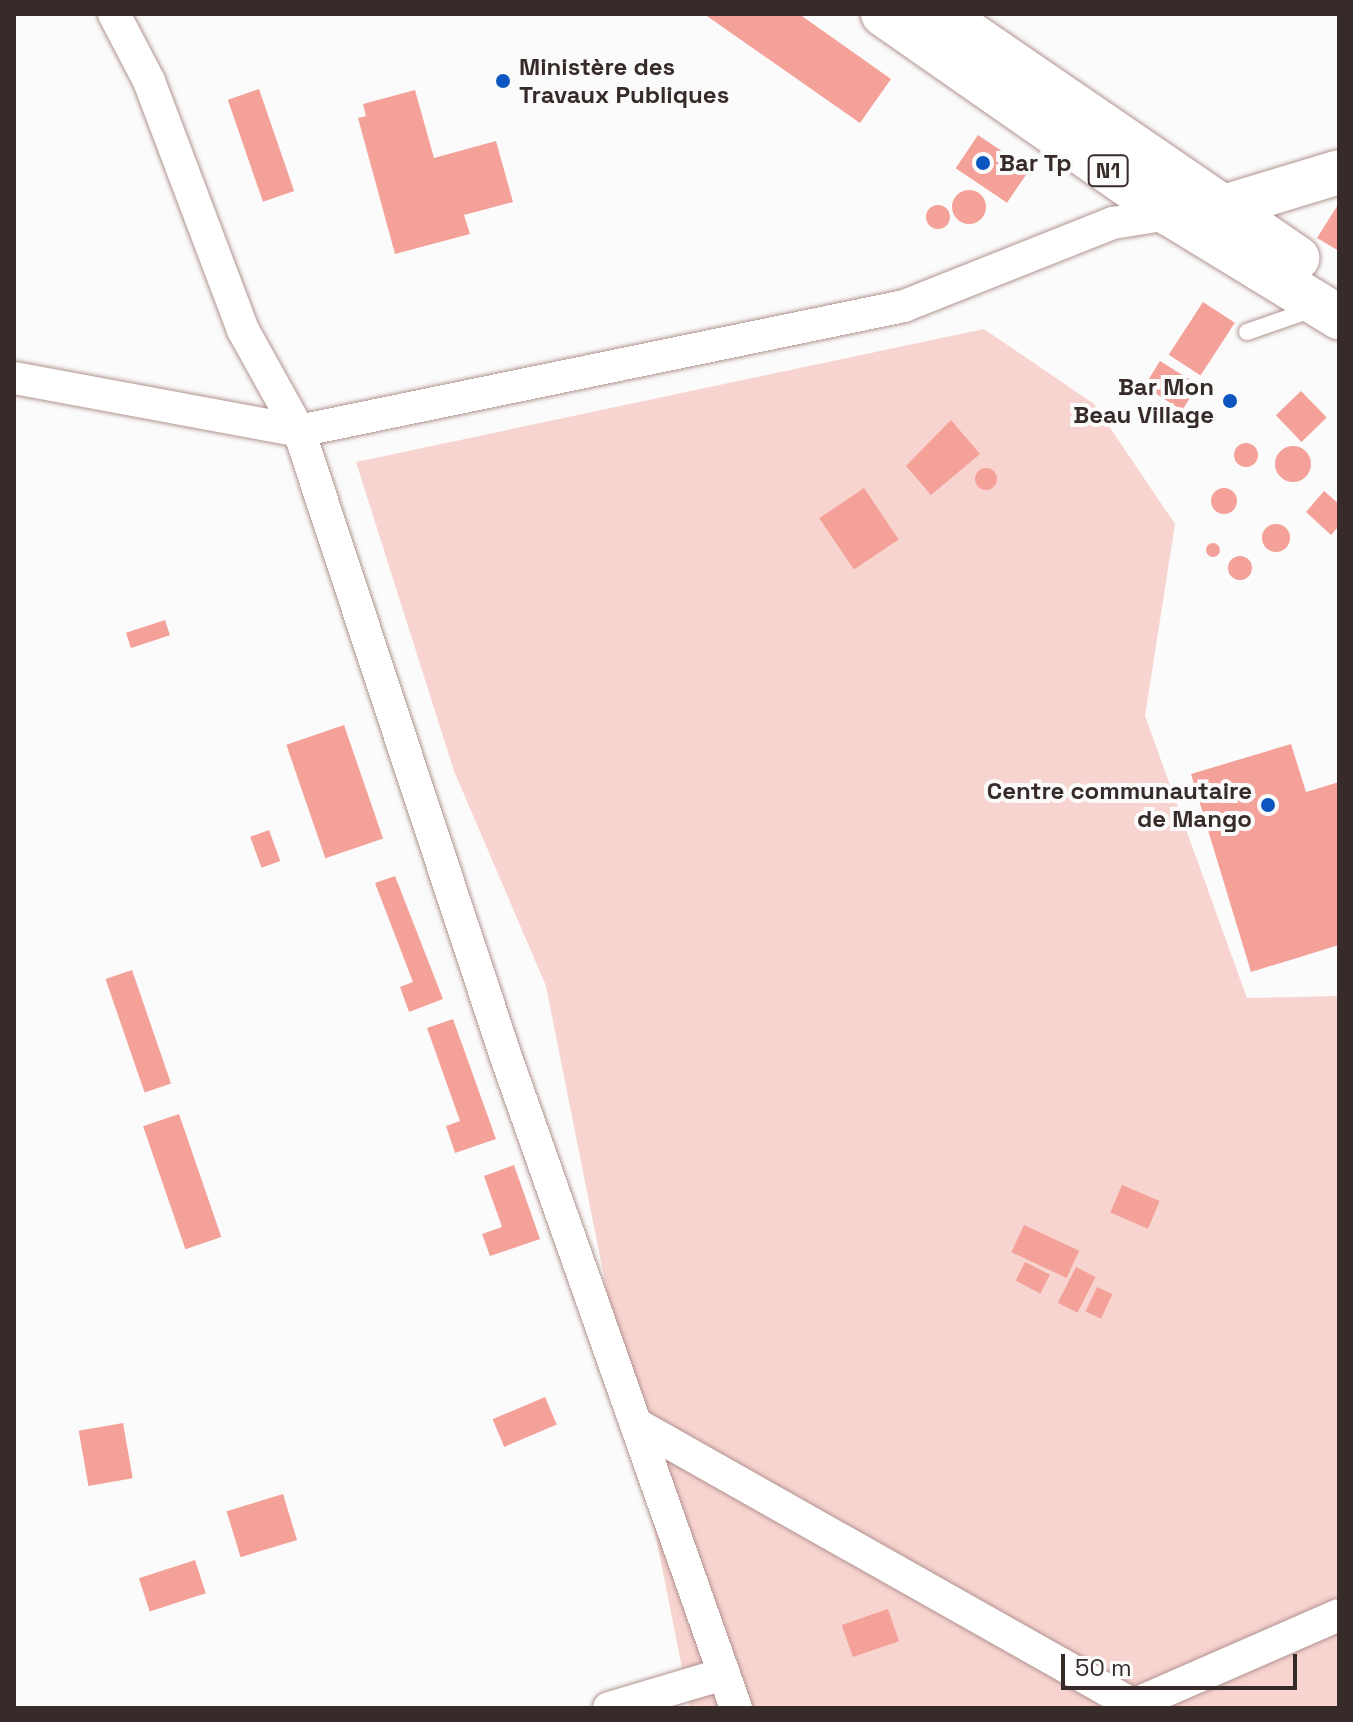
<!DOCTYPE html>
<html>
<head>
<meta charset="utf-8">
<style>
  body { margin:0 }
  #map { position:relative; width:1353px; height:1722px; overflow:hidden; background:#fbfbfb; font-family:"Space Grotesk",sans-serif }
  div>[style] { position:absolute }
  .green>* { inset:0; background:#f8d4d0 }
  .building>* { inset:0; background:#f4a299; transform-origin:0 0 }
  .round { border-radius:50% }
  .roads { filter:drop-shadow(0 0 2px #b09390) drop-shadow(0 0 2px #b09390) }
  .lane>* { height:16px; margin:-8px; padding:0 8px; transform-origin:8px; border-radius:8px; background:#fff }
  .street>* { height:32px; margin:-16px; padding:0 16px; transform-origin:16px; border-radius:16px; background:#fff }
  .secondary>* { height:44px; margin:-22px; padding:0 22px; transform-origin:22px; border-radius:22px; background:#fff }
  .highway>* { height:44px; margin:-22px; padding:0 22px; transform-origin:22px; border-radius:22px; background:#fff }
  .dots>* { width:22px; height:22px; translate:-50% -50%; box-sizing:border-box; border:4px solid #fbfbfb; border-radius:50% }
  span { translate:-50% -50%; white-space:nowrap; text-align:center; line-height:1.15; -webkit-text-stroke:8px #fbfbfb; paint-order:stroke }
  .shield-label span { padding:2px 6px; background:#fbfbfb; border:2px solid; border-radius:6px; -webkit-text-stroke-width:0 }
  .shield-label { font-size:22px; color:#362b29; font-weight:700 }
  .poi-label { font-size:24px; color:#362b29; font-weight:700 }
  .left { translate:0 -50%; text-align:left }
  .right { translate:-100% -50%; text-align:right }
  .frame { position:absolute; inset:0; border:16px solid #362b29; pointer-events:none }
  .scale { position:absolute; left:1061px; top:1654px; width:236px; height:36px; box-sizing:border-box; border:4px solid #362b29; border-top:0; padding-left:10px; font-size:24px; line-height:28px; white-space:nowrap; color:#362b29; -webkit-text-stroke:6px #fbfbfb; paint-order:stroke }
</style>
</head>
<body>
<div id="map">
  <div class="green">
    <div style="clip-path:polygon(984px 329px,1094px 404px,1175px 524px,1145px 716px,1247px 998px,1339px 996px,1339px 1708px,690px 1708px,546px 986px,454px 771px,356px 462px)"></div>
  </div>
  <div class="building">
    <div style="clip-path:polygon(704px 14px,799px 14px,891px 79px,860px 123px)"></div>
    <div style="left:259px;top:89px;width:108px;height:33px;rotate:71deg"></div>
    <div style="clip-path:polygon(415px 90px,434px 158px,496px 141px,513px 202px,464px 215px,470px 234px,395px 254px,358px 118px,366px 116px,363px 104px)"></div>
    <div style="left:978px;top:135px;width:62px;height:40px;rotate:34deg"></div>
    <div class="round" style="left:952px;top:190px;width:34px;height:34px"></div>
    <div style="clip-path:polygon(1339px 203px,1339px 251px,1317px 238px)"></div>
    <div class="round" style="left:926px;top:205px;width:24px;height:24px"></div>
    <div style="left:1203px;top:302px;width:38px;height:63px;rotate:33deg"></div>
    <div style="left:1160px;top:361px;width:45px;height:30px;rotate:32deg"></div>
    <div style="left:1301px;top:391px;width:37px;height:35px;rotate:46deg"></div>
    <div style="clip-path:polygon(951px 420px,980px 454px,931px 495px,906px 466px)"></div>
    <div class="round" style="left:1234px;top:443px;width:24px;height:24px"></div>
    <div class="round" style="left:1275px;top:446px;width:36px;height:36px"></div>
    <div class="round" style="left:975px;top:468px;width:22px;height:22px"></div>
    <div style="left:864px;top:488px;width:62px;height:54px;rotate:56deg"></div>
    <div class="round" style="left:1211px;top:488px;width:26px;height:26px"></div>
    <div style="clip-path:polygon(1324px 491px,1339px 504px,1339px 526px,1331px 535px,1306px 512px)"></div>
    <div class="round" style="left:1262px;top:524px;width:28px;height:28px"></div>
    <div class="round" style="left:1206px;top:543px;width:14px;height:14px"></div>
    <div class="round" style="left:1228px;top:556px;width:24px;height:24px"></div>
    <div style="left:165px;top:620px;width:16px;height:41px;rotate:72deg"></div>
    <div style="left:344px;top:725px;width:120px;height:61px;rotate:71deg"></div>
    <div style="clip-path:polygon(1291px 744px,1306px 792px,1339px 782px,1339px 945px,1251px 972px,1191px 774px)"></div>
    <div style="left:269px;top:830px;width:33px;height:20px;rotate:70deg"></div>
    <div style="clip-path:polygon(395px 876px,443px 999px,409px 1012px,400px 987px,413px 982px,375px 883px)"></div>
    <div style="left:132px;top:970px;width:120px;height:28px;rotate:71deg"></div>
    <div style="clip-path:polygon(453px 1019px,496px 1139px,455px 1153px,446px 1126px,460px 1121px,427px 1028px)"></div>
    <div style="left:179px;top:1114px;width:130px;height:38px;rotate:71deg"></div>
    <div style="clip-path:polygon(514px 1165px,540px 1239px,490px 1256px,482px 1234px,502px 1227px,484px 1176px)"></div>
    <div style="left:1122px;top:1185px;width:41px;height:30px;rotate:23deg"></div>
    <div style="left:1024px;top:1225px;width:61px;height:30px;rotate:25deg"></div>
    <div style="left:1025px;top:1262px;width:28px;height:21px;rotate:27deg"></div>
    <div style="left:1076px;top:1267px;width:22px;height:40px;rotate:27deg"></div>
    <div style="left:1097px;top:1287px;width:17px;height:27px;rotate:25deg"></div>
    <div style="left:545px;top:1397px;width:30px;height:57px;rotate:67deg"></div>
    <div style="left:123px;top:1423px;width:56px;height:45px;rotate:80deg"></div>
    <div style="left:283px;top:1494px;width:48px;height:59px;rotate:73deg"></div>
    <div style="left:195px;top:1560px;width:35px;height:59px;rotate:72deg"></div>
    <div style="left:888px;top:1609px;width:34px;height:49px;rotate:71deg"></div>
  </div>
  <div class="roads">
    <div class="lane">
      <div style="left:1247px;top:332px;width:70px;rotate:-19.2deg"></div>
    </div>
    <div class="street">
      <div style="left:114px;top:14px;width:76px;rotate:62.4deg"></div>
      <div style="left:149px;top:81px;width:266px;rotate:69.3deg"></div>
      <div style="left:243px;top:330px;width:115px;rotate:61deg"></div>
      <div style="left:299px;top:431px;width:659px;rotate:71.7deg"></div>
      <div style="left:506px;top:1057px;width:690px;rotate:70.54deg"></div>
      <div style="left:14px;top:378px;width:290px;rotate:10.5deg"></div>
      <div style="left:299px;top:431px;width:618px;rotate:-11.67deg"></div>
      <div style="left:904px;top:306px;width:225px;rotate:-21.7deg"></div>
      <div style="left:1113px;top:223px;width:69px;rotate:-9.2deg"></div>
      <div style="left:636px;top:1424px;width:578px;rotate:29.45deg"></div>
      <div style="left:609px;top:1708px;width:120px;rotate:-16.5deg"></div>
      <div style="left:1126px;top:1708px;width:232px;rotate:-23.6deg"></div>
    </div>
    <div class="secondary">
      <div style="left:1224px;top:207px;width:120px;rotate:-16.9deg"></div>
    </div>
    <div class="highway">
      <div style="left:883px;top:14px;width:350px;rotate:34.9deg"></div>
      <div style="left:1170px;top:214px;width:198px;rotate:31.4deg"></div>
      <div style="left:941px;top:14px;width:432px;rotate:34.4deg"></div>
    </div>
  </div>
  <div class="dots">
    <div style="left:503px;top:81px;background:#0d56c0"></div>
    <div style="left:983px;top:163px;background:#0d56c0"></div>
    <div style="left:1230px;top:401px;background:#0d56c0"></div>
    <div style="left:1268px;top:805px;background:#0d56c0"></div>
  </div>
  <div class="shield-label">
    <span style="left:1108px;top:171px">N1</span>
  </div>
  <div class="poi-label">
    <span class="left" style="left:519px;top:81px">Ministère des<br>Travaux Publiques</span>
    <span class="left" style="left:999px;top:163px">Bar Tp</span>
    <span class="right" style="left:1214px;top:401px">Bar Mon<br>Beau Village</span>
    <span class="right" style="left:1252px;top:805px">Centre communautaire<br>de Mango</span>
  </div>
  <div class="frame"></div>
  <div class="scale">50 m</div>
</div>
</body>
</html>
